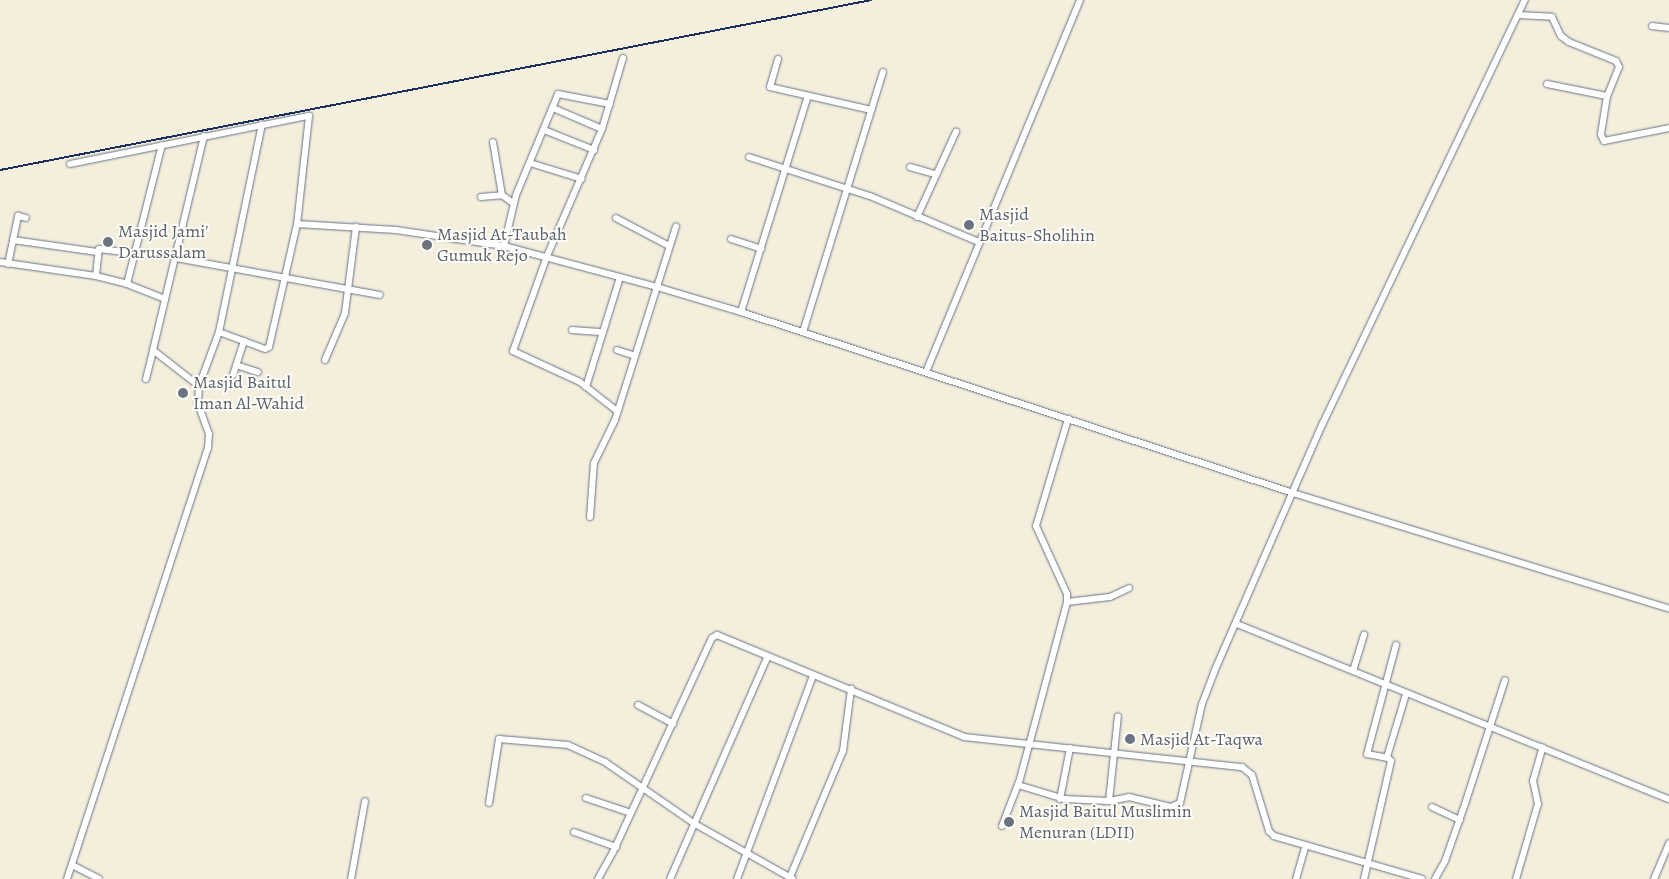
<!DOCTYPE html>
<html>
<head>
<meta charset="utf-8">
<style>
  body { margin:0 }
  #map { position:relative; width:1669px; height:879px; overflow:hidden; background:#f4efdc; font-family:Alegreya,serif }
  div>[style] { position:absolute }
  .roads { filter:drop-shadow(0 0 1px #67728a) drop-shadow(0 0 1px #67728a) }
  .street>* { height:6px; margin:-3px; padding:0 3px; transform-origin:3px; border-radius:3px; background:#fff }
  .rail>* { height:2px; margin:-1px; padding:0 1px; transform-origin:1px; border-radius:1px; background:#1b2f5e }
  .dots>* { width:14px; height:14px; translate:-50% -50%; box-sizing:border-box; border:2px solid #fdfcf7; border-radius:50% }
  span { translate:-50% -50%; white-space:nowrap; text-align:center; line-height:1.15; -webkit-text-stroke:4px #fdfcf7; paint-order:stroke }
  .worship-label { font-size:18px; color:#5b616d }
  .left { translate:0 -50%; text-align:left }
</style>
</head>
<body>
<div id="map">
  <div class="roads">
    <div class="street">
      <div style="left:1518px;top:15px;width:34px;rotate:3deg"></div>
      <div style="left:1552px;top:17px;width:21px;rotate:65deg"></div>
      <div style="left:1561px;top:36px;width:10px;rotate:37deg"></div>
      <div style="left:1569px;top:42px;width:51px;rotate:22deg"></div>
      <div style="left:1616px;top:61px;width:7px;rotate:63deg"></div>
      <div style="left:1619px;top:67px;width:31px;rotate:112deg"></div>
      <div style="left:1652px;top:26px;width:17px;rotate:7deg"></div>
      <div style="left:778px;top:59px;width:29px;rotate:106deg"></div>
      <div style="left:770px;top:87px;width:104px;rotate:12.8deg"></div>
      <div style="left:1547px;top:84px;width:61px;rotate:11.3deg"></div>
      <div style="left:1607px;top:96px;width:39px;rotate:99deg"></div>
      <div style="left:1601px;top:135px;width:7px;rotate:63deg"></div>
      <div style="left:1604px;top:141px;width:66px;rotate:-11.3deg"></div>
      <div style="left:553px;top:108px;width:53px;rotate:23.2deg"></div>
      <div style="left:544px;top:130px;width:54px;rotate:21.8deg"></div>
      <div style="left:493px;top:142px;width:54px;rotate:80.4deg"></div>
      <div style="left:502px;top:195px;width:14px;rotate:36deg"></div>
      <div style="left:749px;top:157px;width:127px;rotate:17.9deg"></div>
      <div style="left:870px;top:196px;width:118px;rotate:22.9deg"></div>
      <div style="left:530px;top:163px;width:54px;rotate:17.1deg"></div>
      <div style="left:70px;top:164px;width:244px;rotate:-11.4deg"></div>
      <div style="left:309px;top:116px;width:109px;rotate:96.3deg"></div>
      <div style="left:297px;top:224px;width:126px;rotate:102.8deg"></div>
      <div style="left:269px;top:347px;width:4px;rotate:153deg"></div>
      <div style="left:265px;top:349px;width:49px;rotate:-159.7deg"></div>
      <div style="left:910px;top:167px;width:26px;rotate:16deg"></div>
      <div style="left:481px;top:197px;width:21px;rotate:-5deg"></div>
      <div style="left:917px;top:217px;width:94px;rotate:-65.4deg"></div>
      <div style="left:616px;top:218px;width:60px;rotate:27.8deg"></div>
      <div style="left:297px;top:224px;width:99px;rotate:3.5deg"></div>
      <div style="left:396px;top:230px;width:109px;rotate:8.4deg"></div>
      <div style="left:504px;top:246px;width:158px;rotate:15deg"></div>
      <div style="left:657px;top:287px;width:88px;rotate:16.6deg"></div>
      <div style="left:741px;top:312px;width:581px;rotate:18.15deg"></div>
      <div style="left:1293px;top:493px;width:393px;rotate:17.1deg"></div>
      <div style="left:731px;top:239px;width:32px;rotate:18deg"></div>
      <div style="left:13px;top:240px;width:25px;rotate:-78deg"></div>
      <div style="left:18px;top:216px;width:8px;rotate:14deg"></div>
      <div style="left:504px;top:246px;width:52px;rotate:-76.8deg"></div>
      <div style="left:516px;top:195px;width:109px;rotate:-67.4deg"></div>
      <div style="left:558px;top:94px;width:53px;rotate:10.9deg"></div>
      <div style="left:176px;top:258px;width:207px;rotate:10.3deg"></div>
      <div style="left:0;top:262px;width:97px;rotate:8.3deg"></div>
      <div style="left:96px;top:276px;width:32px;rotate:14deg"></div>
      <div style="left:127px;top:284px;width:143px;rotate:-75.9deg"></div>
      <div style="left:8px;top:264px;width:25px;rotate:-78deg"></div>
      <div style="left:13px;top:240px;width:85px;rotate:8.1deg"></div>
      <div style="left:96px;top:276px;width:27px;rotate:-84deg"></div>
      <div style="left:99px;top:249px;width:35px;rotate:7deg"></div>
      <div style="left:127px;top:284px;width:41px;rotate:21.5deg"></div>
      <div style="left:741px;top:312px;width:226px;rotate:-72.8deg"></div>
      <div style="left:572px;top:330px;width:31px;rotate:4deg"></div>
      <div style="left:803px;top:332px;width:272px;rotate:-72.9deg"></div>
      <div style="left:617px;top:350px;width:19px;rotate:18deg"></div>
      <div style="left:325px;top:360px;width:51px;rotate:-66.9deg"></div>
      <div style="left:345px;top:313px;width:87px;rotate:-82.7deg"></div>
      <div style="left:236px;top:365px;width:23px;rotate:18deg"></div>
      <div style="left:926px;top:372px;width:403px;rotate:-67.5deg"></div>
      <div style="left:233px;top:375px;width:36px;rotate:-72deg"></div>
      <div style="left:146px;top:379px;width:30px;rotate:-76deg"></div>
      <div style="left:199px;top:386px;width:58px;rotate:-69.7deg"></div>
      <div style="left:219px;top:332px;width:212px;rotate:-78.3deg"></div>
      <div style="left:586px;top:387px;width:115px;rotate:-72.8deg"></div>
      <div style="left:617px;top:411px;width:47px;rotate:-141.9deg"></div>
      <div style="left:580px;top:382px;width:74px;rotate:-155.2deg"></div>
      <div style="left:513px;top:351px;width:101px;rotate:-70.3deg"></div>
      <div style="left:547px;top:256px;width:138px;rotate:-66.6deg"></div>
      <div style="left:602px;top:129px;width:74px;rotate:-73.5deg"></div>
      <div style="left:590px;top:517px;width:54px;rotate:-85.8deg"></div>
      <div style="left:594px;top:463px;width:48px;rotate:-64deg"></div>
      <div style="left:615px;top:420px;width:203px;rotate:-72.5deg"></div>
      <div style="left:1067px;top:602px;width:8px;rotate:-90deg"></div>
      <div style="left:1067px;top:594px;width:75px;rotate:-114.5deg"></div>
      <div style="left:1036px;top:526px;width:112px;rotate:-73.3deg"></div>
      <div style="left:1237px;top:624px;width:466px;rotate:22.1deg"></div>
      <div style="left:1353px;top:671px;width:38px;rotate:-73deg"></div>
      <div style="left:638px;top:705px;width:40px;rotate:28deg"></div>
      <div style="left:1387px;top:757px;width:66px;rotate:-73.2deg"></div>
      <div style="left:1018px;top:785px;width:48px;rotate:16.9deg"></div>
      <div style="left:1064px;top:799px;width:45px;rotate:2.5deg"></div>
      <div style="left:1109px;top:801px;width:20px;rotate:-11deg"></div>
      <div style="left:1129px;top:797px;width:43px;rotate:13.4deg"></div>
      <div style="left:1171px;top:807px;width:10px;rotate:-24deg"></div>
      <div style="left:1180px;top:803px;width:101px;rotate:-77.5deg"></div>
      <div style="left:1202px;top:704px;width:34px;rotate:-69deg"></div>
      <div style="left:1214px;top:672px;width:272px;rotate:-66.4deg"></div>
      <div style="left:1323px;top:423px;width:469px;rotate:-64.5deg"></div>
      <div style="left:586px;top:798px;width:47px;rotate:18.4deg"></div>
      <div style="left:1060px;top:799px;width:52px;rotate:-78.9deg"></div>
      <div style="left:1109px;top:801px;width:85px;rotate:-84deg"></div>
      <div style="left:489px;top:803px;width:65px;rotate:-81.1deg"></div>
      <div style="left:499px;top:739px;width:69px;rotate:5deg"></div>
      <div style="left:568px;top:745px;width:41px;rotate:24.7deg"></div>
      <div style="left:605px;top:762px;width:109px;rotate:34.6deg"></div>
      <div style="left:695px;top:824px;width:112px;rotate:29.3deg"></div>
      <div style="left:1432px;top:807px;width:31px;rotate:25deg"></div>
      <div style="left:1002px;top:826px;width:50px;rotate:-69deg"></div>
      <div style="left:1020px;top:779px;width:183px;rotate:-75.1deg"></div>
      <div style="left:1067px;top:602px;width:43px;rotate:-6.6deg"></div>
      <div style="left:1110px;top:597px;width:21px;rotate:-25deg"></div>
      <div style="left:574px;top:832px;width:45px;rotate:19.7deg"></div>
      <div style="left:72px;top:865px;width:30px;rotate:27deg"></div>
      <div style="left:790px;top:877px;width:137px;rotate:-67.2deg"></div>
      <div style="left:843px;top:751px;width:63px;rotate:-82.6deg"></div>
      <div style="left:67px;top:879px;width:453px;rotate:-71.9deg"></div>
      <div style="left:208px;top:448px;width:14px;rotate:-86deg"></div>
      <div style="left:209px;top:434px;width:33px;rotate:-110deg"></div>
      <div style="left:198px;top:403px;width:17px;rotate:-87deg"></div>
      <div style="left:199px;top:386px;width:58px;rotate:-142deg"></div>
      <div style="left:153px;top:350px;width:220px;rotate:-76.6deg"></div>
      <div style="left:351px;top:879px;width:79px;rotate:-79.8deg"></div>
      <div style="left:598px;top:879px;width:31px;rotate:-61deg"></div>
      <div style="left:613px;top:852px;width:236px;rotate:-65.2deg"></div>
      <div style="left:712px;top:638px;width:6px;rotate:-31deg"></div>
      <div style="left:717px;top:635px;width:267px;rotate:22.4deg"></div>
      <div style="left:964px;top:737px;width:280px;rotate:6.2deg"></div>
      <div style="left:1242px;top:767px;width:13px;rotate:39deg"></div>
      <div style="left:1252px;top:775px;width:59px;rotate:73.1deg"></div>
      <div style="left:1269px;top:831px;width:7px;rotate:45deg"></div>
      <div style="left:1274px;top:836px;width:154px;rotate:16.2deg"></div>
      <div style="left:670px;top:879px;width:241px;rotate:-66.3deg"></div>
      <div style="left:737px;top:879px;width:217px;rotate:-69.5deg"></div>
      <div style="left:1296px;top:879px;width:32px;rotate:-74deg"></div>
      <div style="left:1364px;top:879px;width:121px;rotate:-77.1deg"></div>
      <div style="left:1391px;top:761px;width:4px;rotate:-135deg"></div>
      <div style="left:1388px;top:758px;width:21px;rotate:-169deg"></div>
      <div style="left:1367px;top:754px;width:113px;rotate:-75.1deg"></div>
      <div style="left:1435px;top:879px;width:21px;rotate:-61deg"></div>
      <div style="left:1445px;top:861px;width:60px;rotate:-70.7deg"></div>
      <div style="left:1465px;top:804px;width:130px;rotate:-72.1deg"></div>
      <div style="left:1516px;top:879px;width:78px;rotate:-73.7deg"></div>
      <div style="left:1538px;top:804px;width:24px;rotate:-102deg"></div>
      <div style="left:1533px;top:781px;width:35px;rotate:-74deg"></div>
      <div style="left:1654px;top:879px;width:39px;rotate:-67deg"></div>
    </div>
  </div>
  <div class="rail">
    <div style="left:0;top:170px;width:887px;rotate:-11.04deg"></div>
  </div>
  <div class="dots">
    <div style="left:969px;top:225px;background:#6b7280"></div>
    <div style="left:108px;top:242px;background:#6b7280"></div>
    <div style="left:427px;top:245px;background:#6b7280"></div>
    <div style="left:183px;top:393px;background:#6b7280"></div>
    <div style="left:1130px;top:739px;background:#6b7280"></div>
    <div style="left:1009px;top:822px;background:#6b7280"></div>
  </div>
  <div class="worship-label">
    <span class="left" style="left:979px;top:225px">Masjid<br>Baitus-Sholihin</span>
    <span class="left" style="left:118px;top:242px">Masjid Jami'<br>Darussalam</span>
    <span class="left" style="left:437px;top:245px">Masjid At-Taubah<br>Gumuk Rejo</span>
    <span class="left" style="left:193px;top:393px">Masjid Baitul<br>Iman Al-Wahid</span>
    <span class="left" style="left:1140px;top:739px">Masjid At-Taqwa</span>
    <span class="left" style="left:1019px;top:822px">Masjid Baitul Muslimin<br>Menuran (LDII)</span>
  </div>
</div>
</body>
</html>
